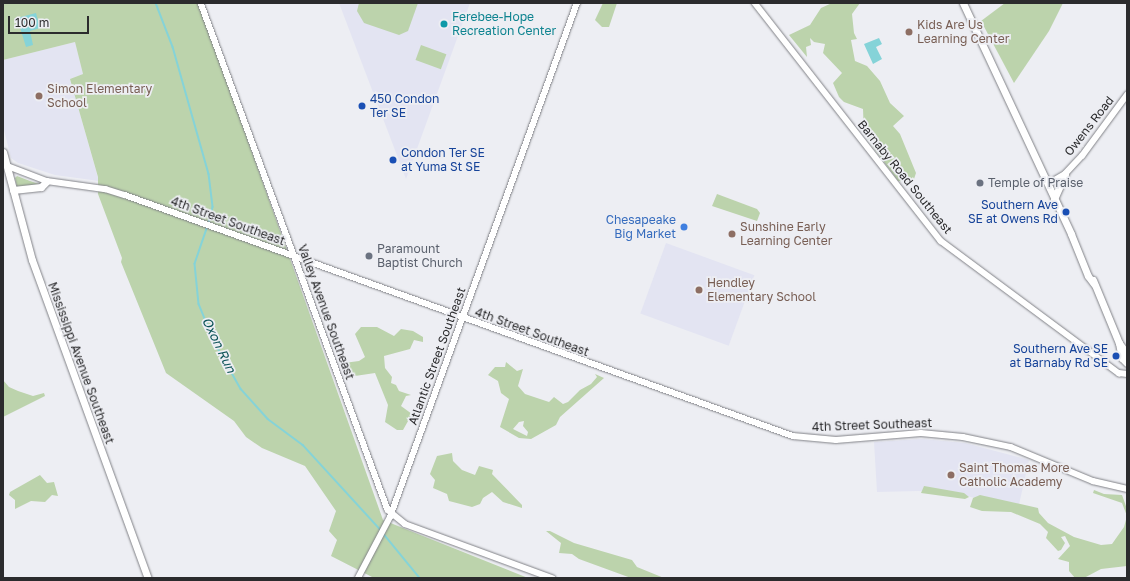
<!DOCTYPE html>
<html>
<head>
<meta charset="utf-8">
<style>
  body { margin:0 }
  #map { position:relative; width:1130px; height:581px; overflow:hidden; background:#edeef3; font-family:"Golos Text",sans-serif }
  div>[style] { position:absolute }
  .built>* { inset:0; background:#e3e4f2; transform-origin:0 0 }
  .green>* { inset:0; background:#bcd3ac; transform-origin:0 0 }
  .water>* { inset:0; background:#85d3d8 }
  .stream>* { height:1.5px; margin:-0.75px; padding:0 0.75px; transform-origin:0.75px; border-radius:0.75px; background:#85d3d8 }
  .roads { filter:drop-shadow(0 0 1px #818287) drop-shadow(0 0 1px #818287) }
  .minor>* { height:5.5px; margin:-2.75px; padding:0 2.75px; transform-origin:2.75px; border-radius:2.75px; background:#fff }
  .major>* { height:7px; margin:-3.5px; padding:0 3.5px; transform-origin:3.5px; border-radius:3.5px; background:#fff }
  .dots>* { width:11px; height:11px; translate:-50% -50%; box-sizing:border-box; border:2px solid #edeef3; border-radius:50% }
  span { translate:-50% -50%; white-space:nowrap; text-align:center; line-height:1.15; -webkit-text-stroke:3.5px #edeef3; paint-order:stroke }
  .culture-label { font-size:12px; color:#0d838f }
  .left { translate:0 -50%; text-align:left }
  .education-label { font-size:12px; color:#785e54 }
  .transit-label { font-size:12px; color:#164399 }
  .right { translate:-100% -50%; text-align:right }
  .street-label { font-size:12px; color:#2b2b2d }
  .worship-label { font-size:12px; color:#5b616d }
  .shop-label { font-size:12px; color:#366cbe }
  .water-label { font-size:13px; color:#0c5357; font-style:italic }
  .frame { position:absolute; inset:0; border:4px solid #2b2b2d; pointer-events:none }
  .scale { position:absolute; left:8px; top:16px; width:81px; height:18px; box-sizing:border-box; border:2px solid #2b2b2d; border-top:0; padding-left:5px; font-size:12px; line-height:14px; white-space:nowrap; color:#2b2b2d; -webkit-text-stroke:3px #edeef3; paint-order:stroke }
</style>
</head>
<body>
<div id="map">
  <div class="built">
    <div style="clip-path:polygon(339px 3px,470px 3px,406px 179px)"></div>
    <div style="clip-path:polygon(75px 42px,83px 74px,70px 79px,99px 181px,55px 175px,18px 163px,11px 158px,3px 126px,3px 60px)"></div>
    <div style="left:666px;top:243px;width:94px;height:75px;rotate:20deg"></div>
    <div style="clip-path:polygon(922px 439px,965px 443px,1029px 460px,1018px 509px,955px 493px,918px 491px,877px 492px,874px 442px)"></div>
  </div>
  <div class="green">
    <div style="clip-path:polygon(3px 3px,199px 3px,383px 520px,528px 578px,374px 578px,331px 556px,337px 540px,329px 531px,336px 511px,305px 466px,262px 448px,246px 437px,234px 421px,166px 373px,121px 262px,122px 258px,98px 194px,98px 177px,70px 79px,83px 74px,75px 42px,3px 60px)"></div>
    <div style="clip-path:polygon(359px 3px,418px 3px,408px 31px,399px 35px,364px 23px,357px 11px)"></div>
    <div style="clip-path:polygon(603px 3px,617px 3px,609px 27px,602px 27px,595px 20px)"></div>
    <div style="clip-path:polygon(832px 3px,860px 3px,852px 14px,854px 33px,857px 39px,851px 40px,855px 61px,867px 66px,880px 81px,890px 103px,904px 116px,893px 126px,900px 134px,916px 173px,913px 182px,898px 181px,864px 135px,863px 109px,844px 102px,839px 97px,833px 83px,842px 73px,823px 53px,825px 44px,814px 42px,810px 38px,811px 45px,806px 47px,807px 57px,789px 35px,810px 25px,821px 8px)"></div>
    <div style="clip-path:polygon(1005px 3px,1063px 3px,1049px 31px,1014px 83px,981px 21px)"></div>
    <div style="left:421px;top:45px;width:27px;height:16px;rotate:20deg"></div>
    <div style="clip-path:polygon(17px 176px,30px 181px,39px 184px,17px 187px,15px 178px)"></div>
    <div style="clip-path:polygon(717px 194px,757px 209px,760px 213px,757px 221px,712px 206px)"></div>
    <div style="clip-path:polygon(361px 327px,377px 327px,394px 336px,401px 329px,413px 331px,423px 337px,423px 342px,414px 340px,410px 349px,384px 356px,385px 368px,392px 377px,391px 383px,396px 385px,399px 391px,411px 395px,406px 396px,401px 406px,412px 414px,403px 430px,397px 430px,385px 422px,388px 405px,375px 373px,355px 376px,343px 367px,344px 363px,359px 361px,365px 357px,355px 334px)"></div>
    <div style="clip-path:polygon(evenodd,506px 362px,517px 371px,523px 369px,518px 386px,525px 394px,549px 402px,554px 397px,563px 404px,568px 402px,580px 390px,591px 384px,597px 377px,595px 374px,604px 378px,560px 417px,556px 425px,531px 439px,519px 438px,500px 427px,509px 399px,501px 393px,498px 381px,488px 375px,495px 367px,505px 367px,506px 362px,524px 421px,523px 426px,528px 432px,527px 436px,513px 429px,519px 422px,524px 421px)"></div>
    <div style="clip-path:polygon(3px 380px,9px 387px,18px 391px,33px 396px,44px 393px,45px 396px,3px 417px)"></div>
    <div style="clip-path:polygon(452px 453px,453px 461px,462px 470px,475px 475px,479px 466px,493px 470px,492px 474px,522px 505px,522px 508px,503px 502px,492px 492px,483px 498px,480px 504px,472px 507px,449px 501px,447px 494px,433px 488px,435px 480px,430px 474px,437px 456px)"></div>
    <div style="clip-path:polygon(40px 475px,47px 483px,54px 482px,58px 496px,52px 495px,45px 502px,31px 501px,15px 509px,15px 500px,9px 495px,10px 492px)"></div>
    <div style="clip-path:polygon(924px 486px,964px 493px,969px 497px,965px 499px,921px 493px)"></div>
    <div style="clip-path:polygon(1094px 490px,1104px 494px,1122px 495px,1127px 509px,1127px 566px,1101px 569px,1084px 578px,1075px 578px,1069px 571px,1069px 562px,1058px 559px,1070px 546px,1065px 536px,1061px 537px,1065px 543px,1061px 550px,1058px 551px,1046px 538px,1048px 532px,1040px 524px,1011px 512px,982px 511px,970px 507px,973px 498px,980px 495px,1038px 508px,1039px 513px,1048px 523px,1074px 537px,1101px 545px,1112px 544px,1124px 527px,1127px 516px,1122px 503px,1093px 493px)"></div>
    <div style="clip-path:polygon(546px 531px,550px 531px,574px 543px,632px 560px,637px 567px,664px 578px,631px 578px,579px 559px,572px 554px,559px 553px,561px 543px)"></div>
  </div>
  <div class="water">
    <div style="clip-path:polygon(36px 13px,40px 28px,30px 31px,33px 45px,26px 47px,17px 18px)"></div>
    <div style="clip-path:polygon(879px 38px,882px 44px,876px 47px,882px 59px,873px 64px,864px 44px)"></div>
  </div>
  <div class="stream">
    <div style="left:156px;top:3px;width:47px;rotate:68.9deg"></div>
    <div style="left:173px;top:47px;width:132px;rotate:74.2deg"></div>
    <div style="left:209px;top:174px;width:33px;rotate:83deg"></div>
    <div style="left:213px;top:207px;width:16px;rotate:104deg"></div>
    <div style="left:208px;top:226px;width:40px;rotate:108.9deg"></div>
    <div style="left:195px;top:264px;width:40px;rotate:84.3deg"></div>
    <div style="left:199px;top:304px;width:42px;rotate:67.7deg"></div>
    <div style="left:215px;top:343px;width:53px;rotate:60.5deg"></div>
    <div style="left:241px;top:389px;width:40px;rotate:48deg"></div>
    <div style="left:268px;top:419px;width:44px;rotate:36.6deg"></div>
    <div style="left:303px;top:445px;width:115px;rotate:47.5deg"></div>
    <div style="left:383px;top:533px;width:58px;rotate:50.6deg"></div>
  </div>
  <div class="roads">
    <div class="minor">
      <div style="left:201px;top:3px;width:540px;rotate:69.75deg"></div>
      <div style="left:388px;top:510px;width:22px;rotate:39deg"></div>
      <div style="left:405px;top:524px;width:157px;rotate:20.2deg"></div>
      <div style="left:755px;top:3px;width:302px;rotate:52deg"></div>
      <div style="left:941px;top:241px;width:222px;rotate:36.6deg"></div>
      <div style="left:1119px;top:373px;width:8px;rotate:7deg"></div>
      <div style="left:5px;top:165px;width:45px;rotate:20.9deg"></div>
      <div style="left:47px;top:181px;width:59px;rotate:7.9deg"></div>
      <div style="left:105px;top:189px;width:21px;rotate:17deg"></div>
      <div style="left:125px;top:195px;width:710px;rotate:19.84deg"></div>
      <div style="left:793px;top:436px;width:43px;rotate:5.3deg"></div>
      <div style="left:836px;top:440px;width:85px;rotate:-4.7deg"></div>
      <div style="left:921px;top:433px;width:42px;rotate:5.4deg"></div>
      <div style="left:963px;top:437px;width:49px;rotate:11.8deg"></div>
      <div style="left:1011px;top:447px;width:89px;rotate:22.5deg"></div>
      <div style="left:1093px;top:481px;width:35px;rotate:13deg"></div>
      <div style="left:1048px;top:184px;width:20px;rotate:-30deg"></div>
      <div style="left:1065px;top:174px;width:25px;rotate:-47deg"></div>
      <div style="left:1082px;top:156px;width:76px;rotate:-53.6deg"></div>
      <div style="left:358px;top:578px;width:69px;rotate:-62.3deg"></div>
      <div style="left:390px;top:517px;width:547px;rotate:-70.01deg"></div>
    </div>
    <div class="major">
      <div style="left:963px;top:3px;width:255px;rotate:64.9deg"></div>
      <div style="left:1071px;top:234px;width:45px;rotate:68deg"></div>
      <div style="left:1088px;top:276px;width:10px;rotate:53deg"></div>
      <div style="left:3px;top:152px;width:112px;rotate:75deg"></div>
      <div style="left:32px;top:260px;width:338px;rotate:70deg"></div>
      <div style="left:13px;top:190px;width:28px;rotate:-6deg"></div>
      <div style="left:41px;top:187px;width:8px;rotate:-45deg"></div>
      <div style="left:1054px;top:199px;width:27px;rotate:-66deg"></div>
      <div style="left:1093px;top:280px;width:68px;rotate:67.6deg"></div>
      <div style="left:1119px;top:343px;width:15px;rotate:79deg"></div>
      <div style="left:1122px;top:358px;width:7px;rotate:45deg"></div>
      <div style="left:1119px;top:343px;width:14px;rotate:54deg"></div>
    </div>
  </div>
  <div class="dots">
    <div style="left:444px;top:24px;background:#0f9aa8"></div>
    <div style="left:909px;top:32px;background:#8d6e63"></div>
    <div style="left:39px;top:96px;background:#8d6e63"></div>
    <div style="left:362px;top:106px;background:#1a4fb4"></div>
    <div style="left:393px;top:160px;background:#1a4fb4"></div>
    <div style="left:980px;top:183px;background:#6b7280"></div>
    <div style="left:1066px;top:212px;background:#1a4fb4"></div>
    <div style="left:684px;top:227px;background:#3f7fe0"></div>
    <div style="left:732px;top:234px;background:#8d6e63"></div>
    <div style="left:369px;top:256px;background:#6b7280"></div>
    <div style="left:699px;top:290px;background:#8d6e63"></div>
    <div style="left:1116px;top:356px;background:#1a4fb4"></div>
    <div style="left:951px;top:475px;background:#8d6e63"></div>
  </div>
  <div class="culture-label">
    <span class="left" style="left:452px;top:24px">Ferebee-Hope<br>Recreation Center</span>
  </div>
  <div class="education-label">
    <span class="left" style="left:917px;top:32px">Kids Are Us<br>Learning Center</span>
    <span class="left" style="left:47px;top:96px">Simon Elementary<br>School</span>
    <span class="left" style="left:740px;top:234px">Sunshine Early<br>Learning Center</span>
    <span class="left" style="left:707px;top:290px">Hendley<br>Elementary School</span>
    <span class="left" style="left:959px;top:475px">Saint Thomas More<br>Catholic Academy</span>
  </div>
  <div class="transit-label">
    <span class="left" style="left:370px;top:106px">450 Condon<br>Ter SE</span>
    <span class="left" style="left:401px;top:160px">Condon Ter SE<br>at Yuma St SE</span>
    <span class="right" style="left:1058px;top:212px">Southern Ave<br>SE at Owens Rd</span>
    <span class="right" style="left:1108px;top:356px">Southern Ave SE<br>at Barnaby Rd SE</span>
  </div>
  <div class="street-label">
    <span style="left:1089px;top:126px;rotate:-52deg">Owens Road</span>
    <span style="left:905px;top:177px;rotate:51deg">Barnaby Road Southeast</span>
    <span style="left:228px;top:221px;rotate:20deg">4th Street Southeast</span>
    <span style="left:326px;top:312px;rotate:70deg">Valley Avenue Southeast</span>
    <span style="left:532px;top:332px;rotate:20deg">4th Street Southeast</span>
    <span style="left:437px;top:356px;rotate:-70deg">Atlantic Street Southeast</span>
    <span style="left:81px;top:363px;rotate:70deg">Mississippi Avenue Southeast</span>
    <span style="left:872px;top:425px;rotate:-2deg">4th Street Southeast</span>
  </div>
  <div class="worship-label">
    <span class="left" style="left:988px;top:183px">Temple of Praise</span>
    <span class="left" style="left:377px;top:256px">Paramount<br>Baptist Church</span>
  </div>
  <div class="shop-label">
    <span class="right" style="left:676px;top:227px">Chesapeake<br>Big Market</span>
  </div>
  <div class="water-label">
    <span style="left:219px;top:345px;rotate:64deg">Oxon Run</span>
  </div>
  <div class="frame"></div>
  <div class="scale">100 m</div>
</div>
</body>
</html>
